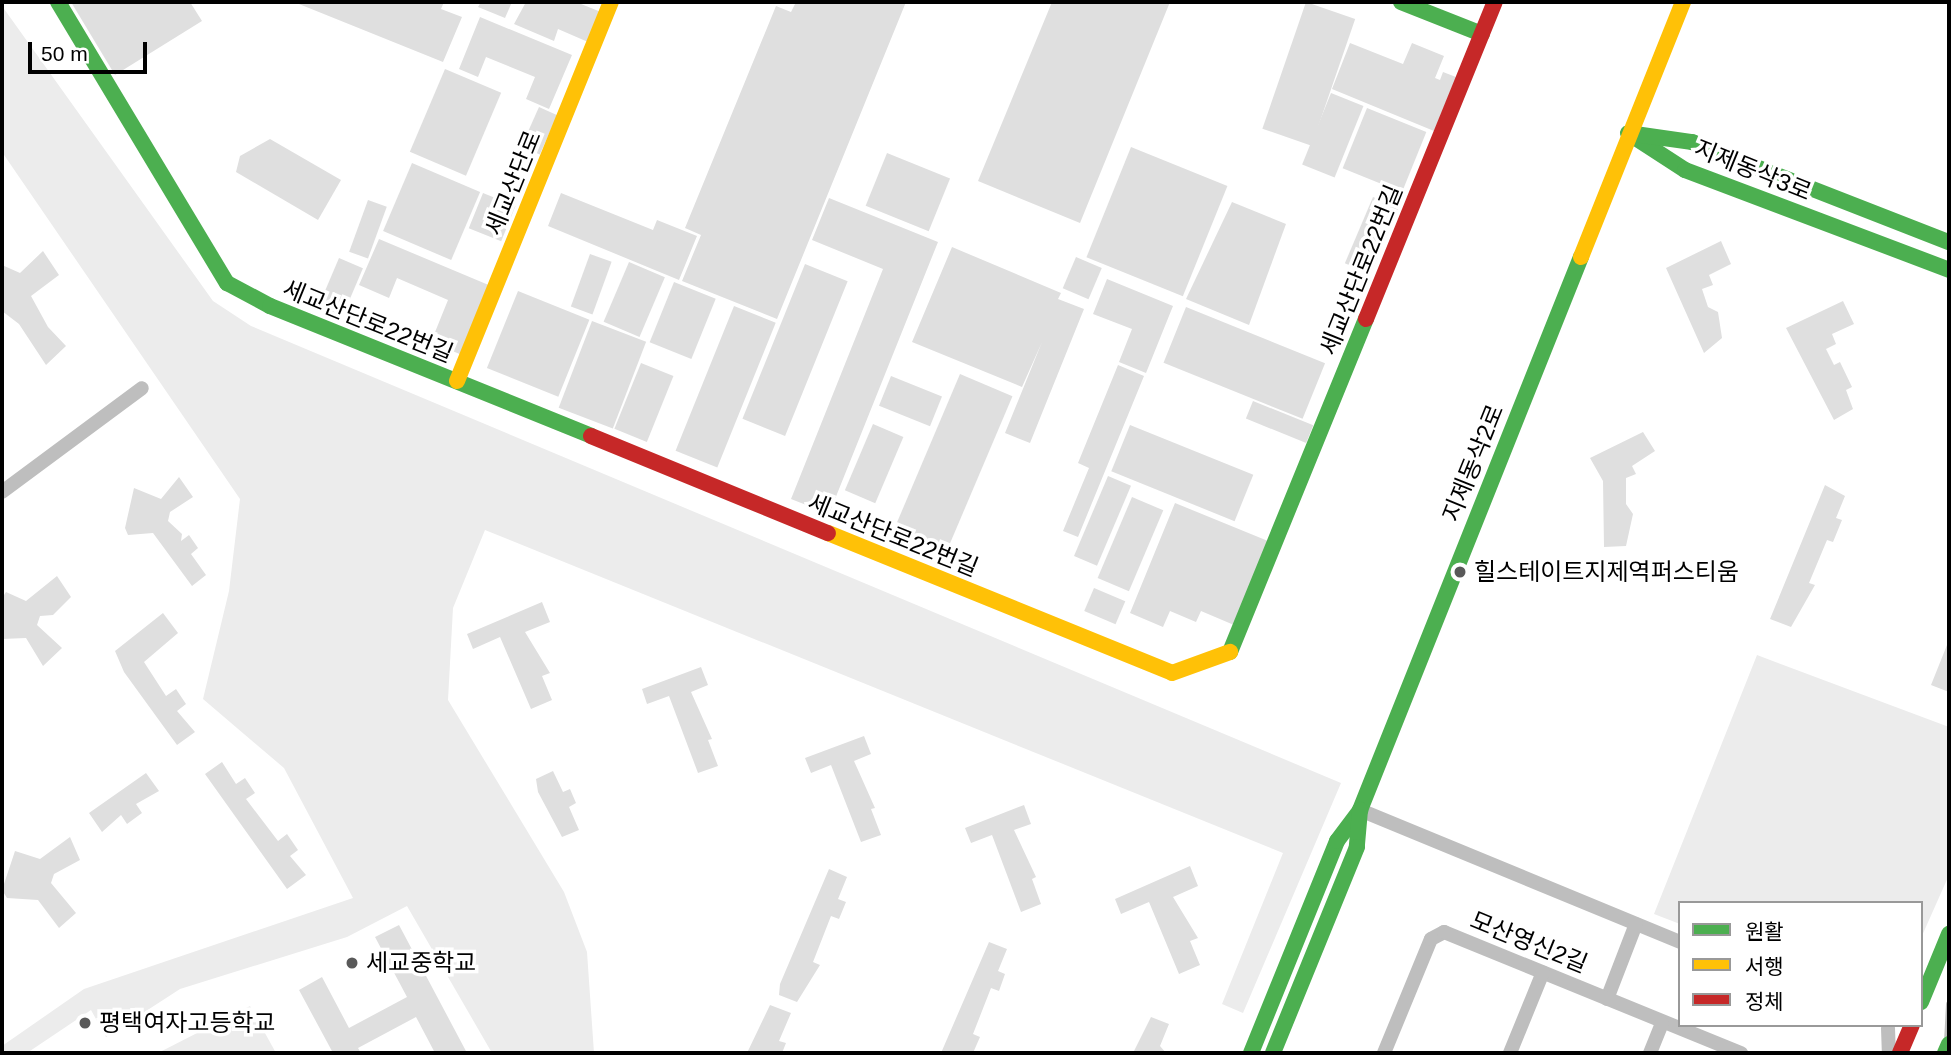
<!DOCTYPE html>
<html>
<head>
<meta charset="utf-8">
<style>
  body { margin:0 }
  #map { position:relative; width:1951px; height:1055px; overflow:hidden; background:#fff; font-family:Helvetica,"Noto Sans KR",sans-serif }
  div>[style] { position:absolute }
  .green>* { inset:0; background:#ececec }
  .building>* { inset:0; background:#dfdfdf; transform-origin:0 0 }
  .lane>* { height:7px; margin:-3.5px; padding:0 3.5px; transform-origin:3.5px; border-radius:3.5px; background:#bebebe }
  .street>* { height:14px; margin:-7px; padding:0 7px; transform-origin:7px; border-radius:7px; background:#bebebe }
  .fast>* { height:16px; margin:-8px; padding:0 8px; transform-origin:8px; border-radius:8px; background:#4caf50 }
  .slow>* { height:16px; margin:-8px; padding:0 8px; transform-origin:8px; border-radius:8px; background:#ffc107 }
  .jam>* { height:16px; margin:-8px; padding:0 8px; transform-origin:8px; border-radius:8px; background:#c62828 }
  .dots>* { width:19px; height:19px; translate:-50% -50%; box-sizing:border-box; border:4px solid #fff; border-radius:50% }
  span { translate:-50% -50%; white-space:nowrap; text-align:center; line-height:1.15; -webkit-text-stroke:7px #fff; paint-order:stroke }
  .street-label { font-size:24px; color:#000 }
  .poi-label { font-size:24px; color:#000 }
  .left { translate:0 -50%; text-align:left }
  .frame { position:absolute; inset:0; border:4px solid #000; pointer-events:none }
  .legend { position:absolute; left:1678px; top:901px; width:245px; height:126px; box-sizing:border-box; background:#fff; border:2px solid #999; margin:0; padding:9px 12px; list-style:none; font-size:21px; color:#000 }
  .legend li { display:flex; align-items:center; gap:14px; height:35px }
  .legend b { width:35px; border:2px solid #999 }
  .scale { position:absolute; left:28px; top:42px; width:119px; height:32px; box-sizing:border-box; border:4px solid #000; border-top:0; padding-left:9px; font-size:21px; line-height:24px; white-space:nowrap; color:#000; -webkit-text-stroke:5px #fff; paint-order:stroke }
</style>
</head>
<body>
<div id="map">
  <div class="green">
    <div style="clip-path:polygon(2px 6px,213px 301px,251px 326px,1341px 783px,1243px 1013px,1222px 1004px,1283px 853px,485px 530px,453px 608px,448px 700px,564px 892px,587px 952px,594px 1053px,492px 1053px,407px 906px,347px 937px,180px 989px,106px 1037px,91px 1010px,27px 1053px,2px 1053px,2px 1046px,84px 989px,353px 898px,284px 768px,203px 699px,229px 591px,240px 499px,2px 152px)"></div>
    <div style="clip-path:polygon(1757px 655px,1949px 727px,1949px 875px,1921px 938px,1921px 903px,1680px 903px,1680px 924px,1654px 914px)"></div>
    <div style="clip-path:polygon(250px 1006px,276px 1053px,158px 1053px)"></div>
  </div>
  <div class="building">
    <div style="clip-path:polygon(71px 2px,190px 2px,202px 21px,115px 75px)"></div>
    <div style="clip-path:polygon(294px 2px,444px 2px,441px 9px,462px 17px,443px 62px)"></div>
    <div style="clip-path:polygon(481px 2px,512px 2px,505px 18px,478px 7px)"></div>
    <div style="clip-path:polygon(526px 2px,576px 2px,601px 12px,588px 42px,558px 29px,554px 41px,514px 24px)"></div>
    <div style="clip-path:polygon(796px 2px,906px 2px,777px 319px,682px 281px,701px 235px,685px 228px,776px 6px,791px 12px)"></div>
    <div style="clip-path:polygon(1052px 2px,1170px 2px,1080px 223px,978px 181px)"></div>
    <div style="left:1306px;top:2px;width:52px;height:134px;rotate:19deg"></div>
    <div style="clip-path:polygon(480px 17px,572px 55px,549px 109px,526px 99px,535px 77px,486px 57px,478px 77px,459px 69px)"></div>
    <div style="clip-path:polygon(1350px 43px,1403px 64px,1412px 43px,1444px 56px,1435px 78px,1440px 80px,1443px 72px,1456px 77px,1434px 131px,1332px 89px)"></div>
    <div style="left:445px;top:69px;width:61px;height:90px;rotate:23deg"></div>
    <div style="left:1331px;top:93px;width:35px;height:77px;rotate:22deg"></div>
    <div style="left:539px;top:107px;width:20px;height:43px;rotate:24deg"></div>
    <div style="left:1367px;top:108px;width:64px;height:65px;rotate:22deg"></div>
    <div style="clip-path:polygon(270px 139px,341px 180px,318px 220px,236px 172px,240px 156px)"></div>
    <div style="left:1131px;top:147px;width:104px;height:119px;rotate:22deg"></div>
    <div style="left:887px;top:153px;width:68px;height:57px;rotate:22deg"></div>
    <div style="left:412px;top:163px;width:74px;height:74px;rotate:23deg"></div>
    <div style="left:483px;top:193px;width:35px;height:38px;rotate:22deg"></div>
    <div style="clip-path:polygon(561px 193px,653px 230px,657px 220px,697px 236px,679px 280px,548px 226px)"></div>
    <div style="left:1373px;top:197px;width:28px;height:72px;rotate:23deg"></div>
    <div style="clip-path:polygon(829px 198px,938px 242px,829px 514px,791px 499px,883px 269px,812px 240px)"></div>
    <div style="left:368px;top:200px;width:20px;height:55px;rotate:20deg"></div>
    <div style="clip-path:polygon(1232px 202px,1286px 224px,1249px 325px,1186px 299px)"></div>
    <div style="clip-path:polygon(379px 239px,491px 286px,462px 355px,431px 342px,448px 300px,397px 278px,389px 298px,359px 285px)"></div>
    <div style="clip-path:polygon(1721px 241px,1731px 264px,1709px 275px,1713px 285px,1702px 289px,1708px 307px,1718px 312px,1722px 338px,1704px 353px,1666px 268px)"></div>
    <div style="clip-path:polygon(952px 247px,1061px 293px,1058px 299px,1084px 309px,1030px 443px,1005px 433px,1042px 342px,1022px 387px,912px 342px)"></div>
    <div style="clip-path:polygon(43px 251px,59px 275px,31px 296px,48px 327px,66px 346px,46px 365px,19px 324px,2px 311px,2px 265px,20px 273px)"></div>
    <div style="left:590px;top:254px;width:23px;height:56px;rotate:20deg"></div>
    <div style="left:1076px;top:257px;width:28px;height:34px;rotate:23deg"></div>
    <div style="left:339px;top:258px;width:26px;height:53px;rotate:23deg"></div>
    <div style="left:629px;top:262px;width:39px;height:65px;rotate:23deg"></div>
    <div style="left:805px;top:264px;width:46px;height:167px;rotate:22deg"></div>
    <div style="clip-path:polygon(1107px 279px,1173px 306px,1146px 373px,1119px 362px,1132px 329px,1093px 314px)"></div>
    <div style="left:674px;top:282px;width:45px;height:65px;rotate:22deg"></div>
    <div style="left:518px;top:291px;width:77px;height:83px;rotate:22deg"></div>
    <div style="clip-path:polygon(1843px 301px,1854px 324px,1832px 334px,1836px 344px,1826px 349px,1834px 365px,1840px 362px,1852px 387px,1846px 390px,1853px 409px,1834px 420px,1786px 328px)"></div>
    <div style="left:734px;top:306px;width:45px;height:156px;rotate:22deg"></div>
    <div style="left:1186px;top:307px;width:150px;height:60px;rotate:22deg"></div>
    <div style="left:592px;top:321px;width:58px;height:93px;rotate:21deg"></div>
    <div style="left:641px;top:363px;width:35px;height:71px;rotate:22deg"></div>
    <div style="clip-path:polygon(1118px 365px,1144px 376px,1078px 537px,1063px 531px,1089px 468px,1078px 463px)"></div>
    <div style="left:960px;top:374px;width:57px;height:166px;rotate:23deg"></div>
    <div style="left:891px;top:376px;width:55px;height:32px;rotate:22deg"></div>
    <div style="left:1253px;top:401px;width:65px;height:19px;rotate:22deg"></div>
    <div style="left:873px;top:424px;width:33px;height:72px;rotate:23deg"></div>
    <div style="left:1130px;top:425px;width:133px;height:50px;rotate:22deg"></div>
    <div style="clip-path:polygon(1643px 432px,1655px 451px,1632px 466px,1636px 474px,1626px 478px,1626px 504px,1633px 514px,1626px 546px,1604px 547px,1603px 481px,1590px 458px)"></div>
    <div style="left:1108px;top:476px;width:25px;height:87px;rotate:23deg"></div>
    <div style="clip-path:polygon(179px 477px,193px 497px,170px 512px,168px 521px,182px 534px,181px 541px,189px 535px,198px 548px,191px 554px,206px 575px,192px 586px,153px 533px,128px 535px,125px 528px,134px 488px,161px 499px)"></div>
    <div style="clip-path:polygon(1825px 485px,1845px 496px,1836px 518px,1842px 520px,1833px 542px,1827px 540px,1809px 583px,1815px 585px,1791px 627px,1770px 619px)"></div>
    <div style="left:1132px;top:497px;width:34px;height:88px;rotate:23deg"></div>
    <div style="clip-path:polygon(1175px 503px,1268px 541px,1234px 625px,1201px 611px,1196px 622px,1170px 611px,1163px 627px,1130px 613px)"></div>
    <div style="clip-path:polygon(57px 576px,71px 597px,53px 615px,40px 616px,37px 625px,62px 648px,43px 666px,26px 638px,2px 639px,2px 598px,6px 592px,26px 601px)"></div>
    <div style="left:1094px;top:588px;width:34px;height:25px;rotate:23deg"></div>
    <div style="clip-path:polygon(542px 602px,550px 622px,525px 632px,550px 673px,542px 676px,552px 700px,531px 709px,500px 637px,473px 649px,467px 634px)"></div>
    <div style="clip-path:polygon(163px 613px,178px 633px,144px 662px,166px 696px,176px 689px,186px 704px,177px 711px,195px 732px,177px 745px,124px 672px,115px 651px)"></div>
    <div style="clip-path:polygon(1949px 640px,1949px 692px,1931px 685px)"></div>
    <div style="clip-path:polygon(701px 667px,708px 685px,691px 692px,712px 739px,708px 740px,718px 766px,698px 773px,669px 696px,647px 704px,642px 689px)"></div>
    <div style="clip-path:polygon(864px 736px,871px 754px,854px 761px,875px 808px,871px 809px,881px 835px,861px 842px,831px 765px,811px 773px,805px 758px)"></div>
    <div style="clip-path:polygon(222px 762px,236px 784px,245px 778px,255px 793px,246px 799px,278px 841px,287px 834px,298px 850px,290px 856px,306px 875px,287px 889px,205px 774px)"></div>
    <div style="clip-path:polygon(553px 771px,563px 792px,570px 789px,576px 803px,569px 807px,579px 830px,562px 837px,538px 792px,536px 779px)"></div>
    <div style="clip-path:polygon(146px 773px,159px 791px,136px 804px,142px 813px,127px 824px,121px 815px,102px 832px,89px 813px)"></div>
    <div style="clip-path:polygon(1024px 805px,1031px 824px,1014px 830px,1036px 877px,1032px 879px,1041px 904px,1021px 912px,992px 835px,971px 843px,965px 828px)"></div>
    <div style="clip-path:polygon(70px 837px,80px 860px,54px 874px,51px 883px,76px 913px,59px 928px,38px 900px,7px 898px,2px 890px,15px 851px,40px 859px)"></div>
    <div style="clip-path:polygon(1190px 866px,1198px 886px,1173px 897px,1198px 938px,1190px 941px,1200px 965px,1179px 974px,1149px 902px,1121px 914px,1115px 899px)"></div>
    <div style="clip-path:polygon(829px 869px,847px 877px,838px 899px,846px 902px,839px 919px,831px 916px,813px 962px,820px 965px,797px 1002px,779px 995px,780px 984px)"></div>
    <div style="clip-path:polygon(399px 925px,467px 1053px,435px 1053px,416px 1017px,358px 1048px,361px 1053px,333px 1053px,299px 990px,322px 977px,349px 1028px,407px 997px,375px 937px)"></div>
    <div style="clip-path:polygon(989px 942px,1007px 949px,998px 971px,1005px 974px,999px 991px,991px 988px,973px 1034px,980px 1037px,973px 1053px,941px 1053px)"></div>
    <div style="clip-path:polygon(770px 1005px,791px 1013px,779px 1041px,786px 1043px,782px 1053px,747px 1053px)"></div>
    <div style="clip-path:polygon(1151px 1017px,1169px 1024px,1160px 1046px,1166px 1053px,1133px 1053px)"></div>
  </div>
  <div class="lane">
    <div style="left:1947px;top:1042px;width:38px;rotate:-87deg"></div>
  </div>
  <div class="street">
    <div style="left:2px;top:492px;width:174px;rotate:-36.6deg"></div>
    <div style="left:1360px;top:810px;width:346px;rotate:22.4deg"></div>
    <div style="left:1607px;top:999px;width:80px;rotate:-68.9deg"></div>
    <div style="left:1888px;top:1028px;width:25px;rotate:88deg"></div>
    <div style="left:1384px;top:1053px;width:123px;rotate:-67.6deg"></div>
    <div style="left:1431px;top:939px;width:15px;rotate:-28deg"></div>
    <div style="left:1444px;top:932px;width:321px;rotate:22.2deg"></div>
    <div style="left:1510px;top:1053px;width:87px;rotate:-67.8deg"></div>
    <div style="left:1650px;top:1053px;width:32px;rotate:-68deg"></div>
  </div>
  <div class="fast">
    <div style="left:58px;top:2px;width:328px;rotate:59deg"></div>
    <div style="left:227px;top:283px;width:49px;rotate:28.1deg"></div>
    <div style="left:270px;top:306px;width:346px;rotate:22deg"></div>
    <div style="left:1401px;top:2px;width:87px;rotate:21.6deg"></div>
    <div style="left:1628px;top:133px;width:68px;rotate:33deg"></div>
    <div style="left:1685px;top:170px;width:282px;rotate:20.7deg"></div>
    <div style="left:1635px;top:134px;width:58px;rotate:8deg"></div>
    <div style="left:1692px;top:142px;width:276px;rotate:21.3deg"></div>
    <div style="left:1230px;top:652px;width:360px;rotate:-67.8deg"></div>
    <div style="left:1360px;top:810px;width:596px;rotate:-68.22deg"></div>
    <div style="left:1921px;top:1002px;width:74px;rotate:-67.6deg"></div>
    <div style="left:1251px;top:1053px;width:229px;rotate:-67.9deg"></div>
    <div style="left:1337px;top:841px;width:39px;rotate:-53deg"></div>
    <div style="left:1360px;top:810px;width:37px;rotate:95deg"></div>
    <div style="left:1357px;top:847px;width:222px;rotate:112.2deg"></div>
    <div style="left:1945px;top:1053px;width:10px;rotate:-66deg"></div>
  </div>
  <div class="slow">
    <div style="left:1581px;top:257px;width:275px;rotate:-68.2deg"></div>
    <div style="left:457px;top:381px;width:409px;rotate:-67.9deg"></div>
    <div style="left:828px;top:533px;width:371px;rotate:22.1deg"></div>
    <div style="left:1172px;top:673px;width:62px;rotate:-19.9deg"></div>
  </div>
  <div class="jam">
    <div style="left:1366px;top:319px;width:342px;rotate:-67.9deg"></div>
    <div style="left:591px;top:436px;width:256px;rotate:22.3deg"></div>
    <div style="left:1900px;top:1053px;width:30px;rotate:-67deg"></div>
  </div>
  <div class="dots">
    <div style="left:1460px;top:572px;background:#595959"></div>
    <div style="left:352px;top:963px;background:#595959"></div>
    <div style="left:85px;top:1023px;background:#595959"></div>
  </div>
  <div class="street-label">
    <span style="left:1753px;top:170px;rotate:22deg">지제동삭3로</span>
    <span style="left:513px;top:183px;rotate:-68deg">세교산단로</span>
    <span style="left:1361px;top:270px;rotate:-68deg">세교산단로22번길</span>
    <span style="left:368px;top:321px;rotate:22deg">세교산단로22번길</span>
    <span style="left:1473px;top:463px;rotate:-68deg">지제동삭2로</span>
    <span style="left:893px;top:535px;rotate:22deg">세교산단로22번길</span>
    <span style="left:1529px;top:942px;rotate:22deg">모산영신2길</span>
  </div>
  <div class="poi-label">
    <span class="left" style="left:1474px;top:572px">힐스테이트지제역퍼스티움</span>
    <span class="left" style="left:366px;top:963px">세교중학교</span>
    <span class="left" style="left:99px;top:1023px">평택여자고등학교</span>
  </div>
  <div class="frame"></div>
  <ul class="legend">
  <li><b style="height:9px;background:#4caf50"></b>원활</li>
  <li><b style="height:9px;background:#ffc107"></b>서행</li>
  <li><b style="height:9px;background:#c62828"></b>정체</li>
  </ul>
  <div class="scale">50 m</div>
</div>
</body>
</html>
